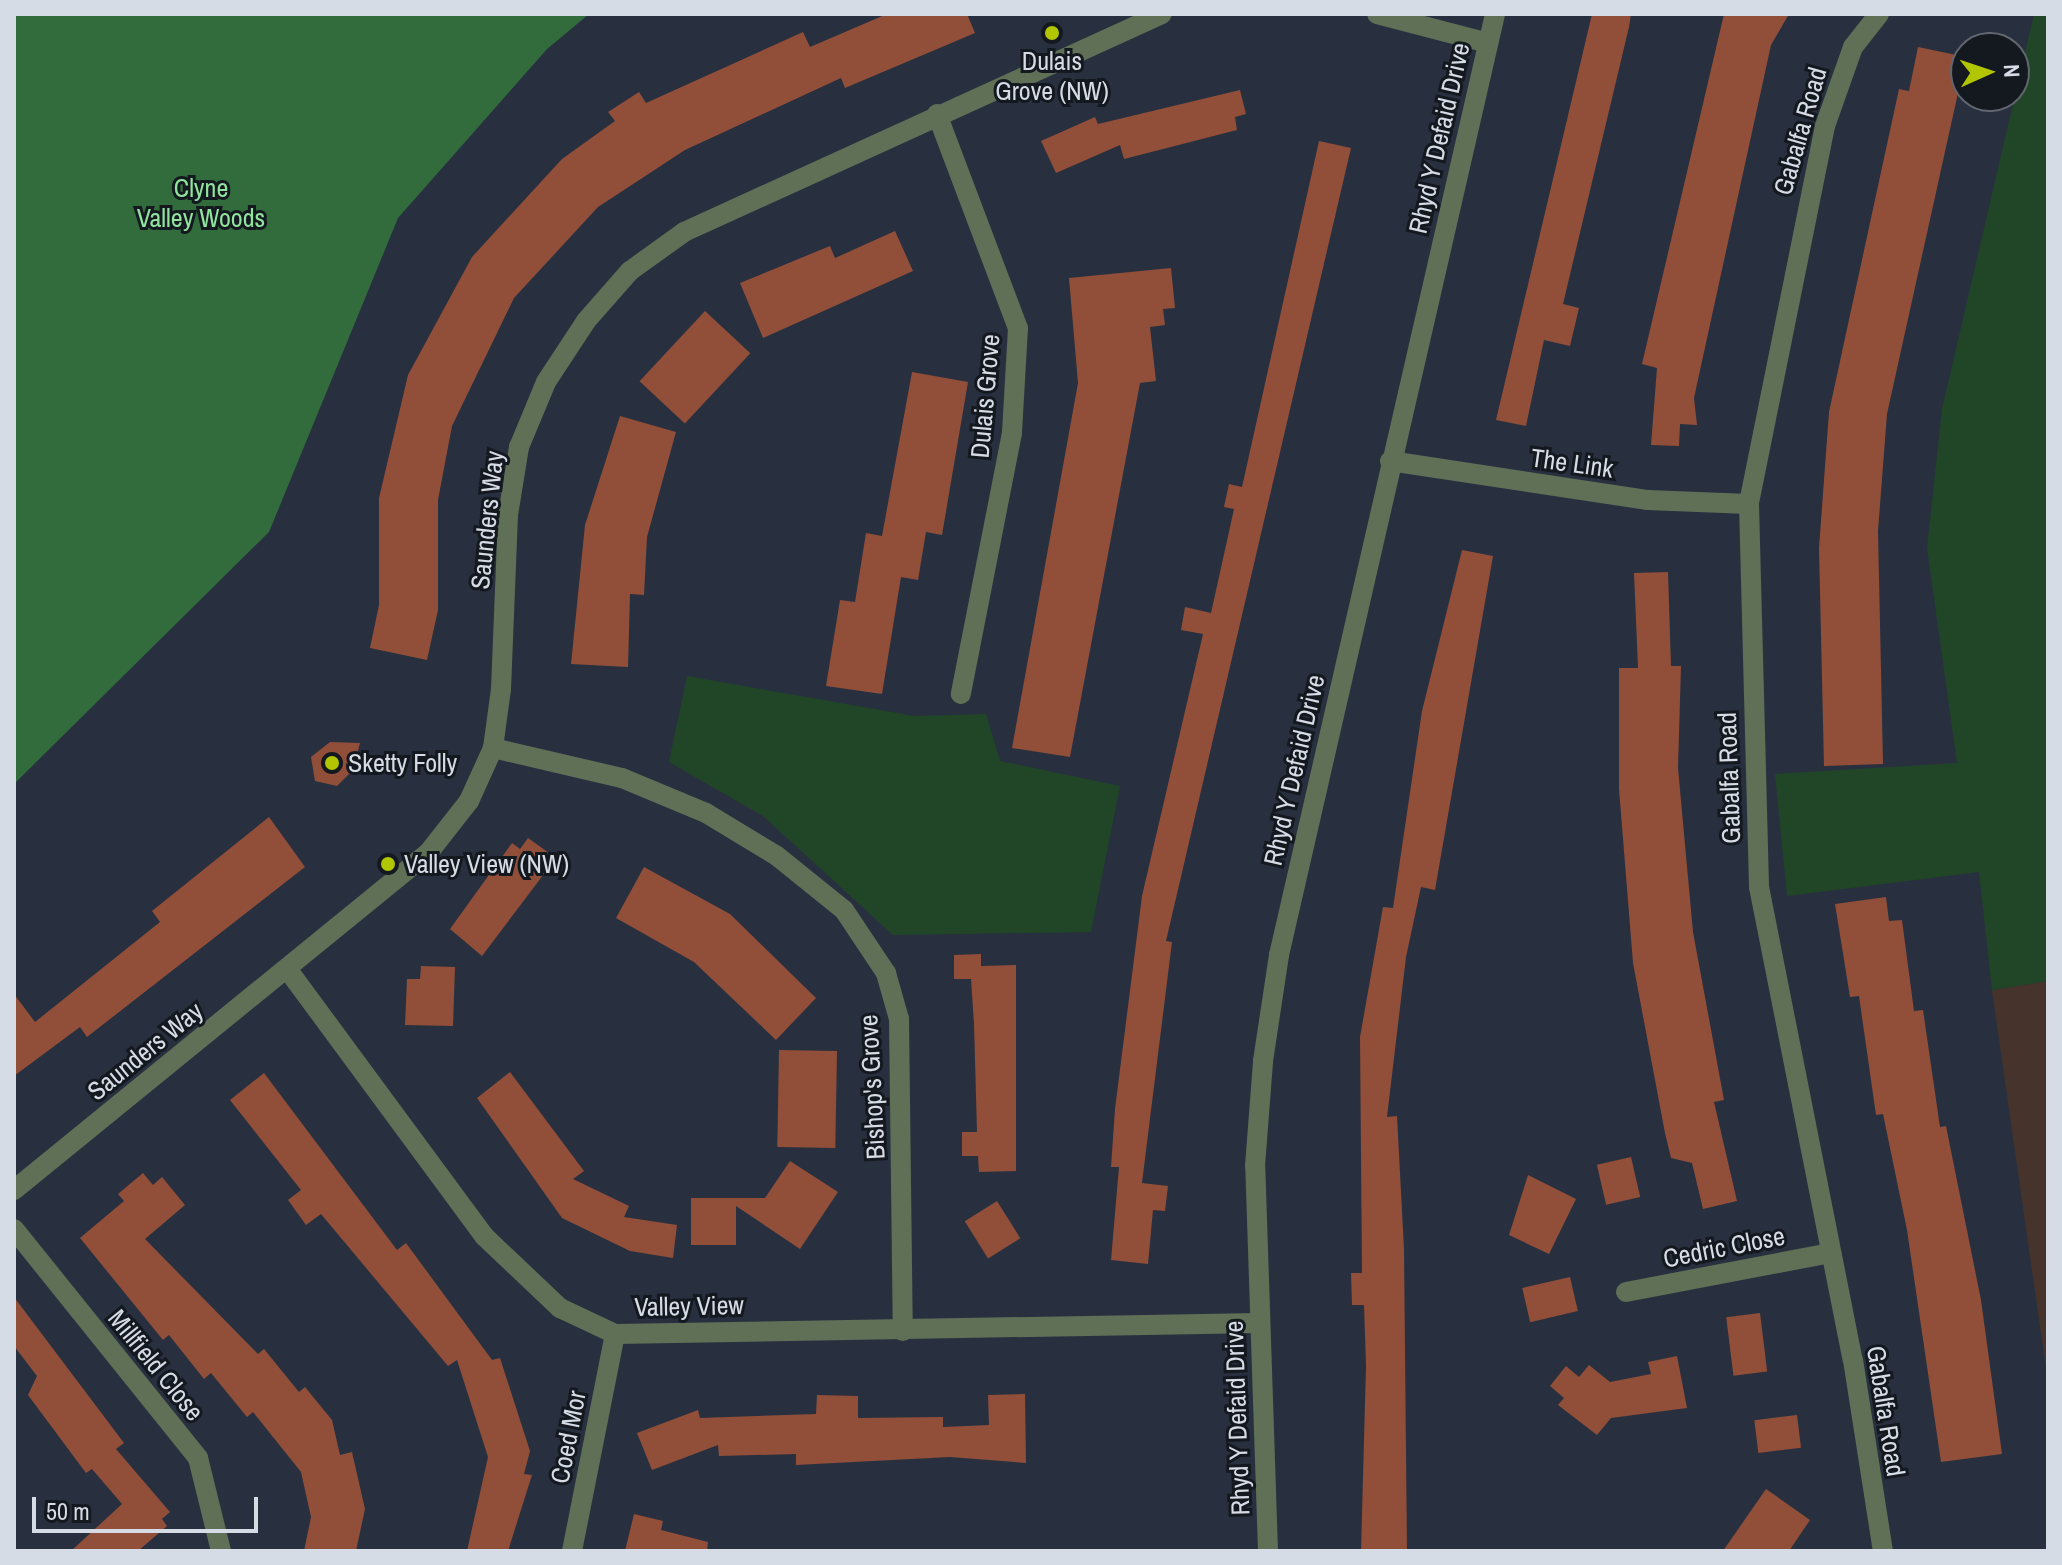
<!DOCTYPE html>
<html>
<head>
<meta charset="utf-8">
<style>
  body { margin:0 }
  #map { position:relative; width:2062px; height:1565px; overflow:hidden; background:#28303f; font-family:"Archivo Narrow",sans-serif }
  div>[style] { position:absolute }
  .education>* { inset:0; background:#45332c }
  .green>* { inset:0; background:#204627 }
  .forest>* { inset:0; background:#326c3d }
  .building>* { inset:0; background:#914e39; transform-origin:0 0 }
  .minor>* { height:20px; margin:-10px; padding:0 10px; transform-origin:10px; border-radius:10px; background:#5f7057 }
  .dots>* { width:22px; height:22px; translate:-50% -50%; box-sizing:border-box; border:4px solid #14181f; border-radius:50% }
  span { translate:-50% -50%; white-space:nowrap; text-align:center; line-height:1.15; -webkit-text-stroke:6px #14181f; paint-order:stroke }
  .poi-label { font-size:26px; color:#d6dce6 }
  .left { translate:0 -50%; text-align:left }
  .street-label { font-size:26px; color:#d6dce6 }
  .park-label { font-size:26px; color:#91e49e }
  .frame { position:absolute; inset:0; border:16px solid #d6dce6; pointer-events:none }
  .north { position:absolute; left:1950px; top:32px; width:80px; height:80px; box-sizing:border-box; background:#14181f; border:2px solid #62666f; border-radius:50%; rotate:87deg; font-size:22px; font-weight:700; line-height:32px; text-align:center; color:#d6dce6 }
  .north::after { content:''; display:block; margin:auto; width:28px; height:36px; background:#b1c500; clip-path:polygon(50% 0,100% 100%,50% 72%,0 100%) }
  .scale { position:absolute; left:32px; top:1497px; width:226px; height:36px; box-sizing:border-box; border:4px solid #d6dce6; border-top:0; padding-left:10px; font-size:24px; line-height:28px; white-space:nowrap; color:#d6dce6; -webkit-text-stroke:6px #14181f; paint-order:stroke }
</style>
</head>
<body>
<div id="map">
  <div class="education">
    <div style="clip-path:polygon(2048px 981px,2048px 1383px,1992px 990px)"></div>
  </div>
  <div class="green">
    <div style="clip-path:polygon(2034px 14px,2048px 14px,2048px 981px,1992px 990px,1979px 872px,1787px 896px,1775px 774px,1957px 763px,1927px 548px,1942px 409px)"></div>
    <div style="clip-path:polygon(687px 676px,914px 716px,986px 714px,1000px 761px,1120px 786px,1091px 932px,893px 935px,763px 816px,669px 762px)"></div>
  </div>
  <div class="forest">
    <div style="clip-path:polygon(14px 14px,589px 14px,547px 49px,398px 218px,269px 532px,14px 784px)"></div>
  </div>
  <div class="building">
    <div style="clip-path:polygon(887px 14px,967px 14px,975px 33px,845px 88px,841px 78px,685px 150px,598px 207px,514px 298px,452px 426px,438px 500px,438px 610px,427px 660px,370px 648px,379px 605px,379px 498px,408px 375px,472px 257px,562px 159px,615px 121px,608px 112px,639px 92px,646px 103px,803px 32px,810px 47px)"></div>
    <div style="clip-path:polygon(1592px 14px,1631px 14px,1629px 27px,1563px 304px,1579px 308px,1570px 346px,1544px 340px,1526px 426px,1496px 420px)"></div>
    <div style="clip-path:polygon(1724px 14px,1789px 14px,1771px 45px,1694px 398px,1697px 425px,1680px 424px,1679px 446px,1651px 445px,1657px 368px,1642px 364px)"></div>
    <div style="clip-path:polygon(1918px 47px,1966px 57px,1966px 95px,1958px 93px,1887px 414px,1878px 531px,1883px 764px,1824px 766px,1819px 548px,1829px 412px,1899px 89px,1909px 91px)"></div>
    <div style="clip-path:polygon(1240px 90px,1246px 114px,1235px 117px,1237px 130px,1124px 159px,1120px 145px,1056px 173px,1041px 141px,1095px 117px,1098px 124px)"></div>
    <div style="clip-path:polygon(1319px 141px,1351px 148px,1166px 941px,1172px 942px,1142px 1183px,1168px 1186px,1165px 1211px,1153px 1210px,1148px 1264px,1111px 1260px,1119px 1167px,1111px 1167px,1115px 1109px,1142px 896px,1203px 634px,1181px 630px,1185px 607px,1211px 613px,1234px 509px,1224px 507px,1229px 484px,1242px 487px)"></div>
    <div style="clip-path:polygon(895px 231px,913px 271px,763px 338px,740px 283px,830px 246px,835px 258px)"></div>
    <div style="clip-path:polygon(1171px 268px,1175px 308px,1163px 309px,1165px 325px,1150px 327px,1156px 381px,1140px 383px,1070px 757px,1012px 748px,1078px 383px,1069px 278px)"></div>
    <div style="left:705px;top:311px;width:62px;height:96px;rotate:43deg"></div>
    <div style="clip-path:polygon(912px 372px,968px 382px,942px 535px,926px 532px,918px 580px,901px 577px,882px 694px,826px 686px,840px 600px,855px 602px,866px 533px,882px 536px)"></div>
    <div style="clip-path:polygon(620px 416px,676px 432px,647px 537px,644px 595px,630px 594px,628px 667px,571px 664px,585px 525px)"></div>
    <div style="clip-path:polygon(1462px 550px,1493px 556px,1435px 890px,1421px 887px,1406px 957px,1387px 1117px,1397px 1116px,1404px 1249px,1407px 1551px,1361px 1551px,1366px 1366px,1364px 1305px,1352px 1305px,1351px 1273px,1362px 1273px,1360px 1037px,1383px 907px,1393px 908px,1422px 711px)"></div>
    <div style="clip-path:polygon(1668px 572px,1671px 666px,1681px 666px,1678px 768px,1693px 932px,1724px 1100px,1714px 1102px,1737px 1201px,1703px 1209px,1692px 1163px,1671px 1158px,1665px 1133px,1633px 963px,1619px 789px,1619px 668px,1638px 668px,1634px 573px)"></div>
    <div style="clip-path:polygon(330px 742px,360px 743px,353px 770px,337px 786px,315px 781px,311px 757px)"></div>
    <div style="clip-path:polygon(269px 817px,305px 867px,87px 1037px,80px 1027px,14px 1076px,14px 994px,35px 1022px,160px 922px,152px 911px)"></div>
    <div style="clip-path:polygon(528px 838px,556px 858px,482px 956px,450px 929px,512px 843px,520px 849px)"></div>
    <div style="clip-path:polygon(644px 867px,730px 914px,816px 998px,776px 1040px,694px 962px,616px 918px)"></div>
    <div style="clip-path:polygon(1886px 897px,1889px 921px,1902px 920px,1914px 1011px,1923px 1010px,1940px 1127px,1946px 1126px,1981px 1300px,2002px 1454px,1941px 1462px,1907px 1230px,1883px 1114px,1876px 1115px,1859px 996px,1850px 997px,1835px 904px)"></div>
    <div style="clip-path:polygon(981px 954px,981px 966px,1016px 965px,1016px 1171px,979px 1172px,978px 1156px,962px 1156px,962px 1132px,977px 1132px,974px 1024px,971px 979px,954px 979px,954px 955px)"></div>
    <div style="clip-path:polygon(421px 966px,455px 967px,453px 1026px,405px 1025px,407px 979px,420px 979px)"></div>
    <div style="left:779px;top:1050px;width:58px;height:97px;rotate:1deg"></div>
    <div style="clip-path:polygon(510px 1072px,584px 1171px,573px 1179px,629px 1206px,624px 1217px,677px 1225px,673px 1258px,630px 1251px,562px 1218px,477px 1098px)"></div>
    <div style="clip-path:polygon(264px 1073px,397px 1250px,406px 1243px,492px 1360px,500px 1358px,530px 1451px,524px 1474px,532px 1475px,508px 1551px,467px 1551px,488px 1457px,457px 1360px,448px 1366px,321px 1214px,306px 1225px,288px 1200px,301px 1190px,230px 1100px)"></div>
    <div style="left:1631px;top:1157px;width:41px;height:35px;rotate:77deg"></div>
    <div style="clip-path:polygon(790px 1161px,838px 1192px,800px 1249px,736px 1206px,736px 1245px,691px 1245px,691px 1198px,765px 1198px)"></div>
    <div style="clip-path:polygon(143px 1173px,153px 1185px,162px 1177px,185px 1205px,145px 1239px,258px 1354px,264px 1349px,299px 1392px,305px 1387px,332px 1420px,340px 1455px,352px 1452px,365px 1509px,356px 1551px,304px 1551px,311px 1517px,301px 1472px,253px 1412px,247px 1417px,211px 1373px,204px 1379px,169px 1335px,163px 1340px,80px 1238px,124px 1201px,118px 1194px)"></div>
    <div style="clip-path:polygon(1528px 1175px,1576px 1199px,1549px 1254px,1509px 1235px)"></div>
    <div style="left:997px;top:1201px;width:44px;height:38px;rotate:58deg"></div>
    <div style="left:1570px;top:1277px;width:35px;height:49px;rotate:77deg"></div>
    <div style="clip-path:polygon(14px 1297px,124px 1443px,116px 1449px,170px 1512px,162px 1519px,167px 1526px,138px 1551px,71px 1551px,122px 1504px,92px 1469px,86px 1473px,28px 1395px,37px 1376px,14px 1346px)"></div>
    <div style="left:1760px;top:1313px;width:59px;height:34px;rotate:83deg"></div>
    <div style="clip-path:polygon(1677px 1356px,1687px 1408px,1611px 1418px,1597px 1435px,1558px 1405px,1564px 1398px,1550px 1386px,1566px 1366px,1579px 1377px,1589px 1365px,1610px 1382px,1651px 1374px,1648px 1362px)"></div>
    <div style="clip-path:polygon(1025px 1394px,1026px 1463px,950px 1457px,796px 1465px,796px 1454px,719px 1456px,718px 1445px,652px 1470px,637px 1433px,698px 1410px,700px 1418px,816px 1414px,817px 1395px,858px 1396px,858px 1418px,943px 1417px,943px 1427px,989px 1425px,988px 1395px)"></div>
    <div style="left:1797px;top:1415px;width:33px;height:43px;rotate:83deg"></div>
    <div style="clip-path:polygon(1766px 1489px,1810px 1520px,1789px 1551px,1723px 1551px)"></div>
    <div style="clip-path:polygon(634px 1514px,663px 1521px,661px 1530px,708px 1542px,707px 1551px,625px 1551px)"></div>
  </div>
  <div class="minor">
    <div style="left:1377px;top:14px;width:115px;rotate:14.6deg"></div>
    <div style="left:1879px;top:14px;width:42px;rotate:128.2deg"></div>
    <div style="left:1853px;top:47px;width:84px;rotate:109.5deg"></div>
    <div style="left:1825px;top:126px;width:386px;rotate:101.4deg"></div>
    <div style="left:1749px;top:504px;width:383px;rotate:88.5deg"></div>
    <div style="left:1759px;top:887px;width:482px;rotate:78.8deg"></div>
    <div style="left:1853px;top:1360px;width:193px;rotate:81.1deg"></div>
    <div style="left:937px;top:114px;width:229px;rotate:69.3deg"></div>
    <div style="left:1018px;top:328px;width:105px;rotate:93.3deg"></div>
    <div style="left:1012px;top:433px;width:266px;rotate:101.1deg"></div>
    <div style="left:1390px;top:461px;width:261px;rotate:8.6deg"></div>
    <div style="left:1648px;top:500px;width:101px;rotate:2.3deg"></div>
    <div style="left:493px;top:748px;width:132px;rotate:13.1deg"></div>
    <div style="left:622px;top:778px;width:91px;rotate:22.6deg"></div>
    <div style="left:706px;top:813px;width:83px;rotate:31.2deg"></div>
    <div style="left:777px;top:856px;width:86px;rotate:38.9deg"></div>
    <div style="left:844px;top:910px;width:76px;rotate:56.3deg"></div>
    <div style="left:886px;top:973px;width:48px;rotate:74.2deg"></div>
    <div style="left:899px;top:1019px;width:312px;rotate:89.3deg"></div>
    <div style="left:288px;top:970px;width:330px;rotate:53.6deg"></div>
    <div style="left:484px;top:1236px;width:105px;rotate:43.5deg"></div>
    <div style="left:560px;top:1308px;width:61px;rotate:25.3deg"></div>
    <div style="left:615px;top:1334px;width:644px;rotate:-0.98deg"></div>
    <div style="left:14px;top:1190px;width:535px;rotate:-39.16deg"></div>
    <div style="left:429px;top:852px;width:65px;rotate:-51.9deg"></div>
    <div style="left:469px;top:801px;width:58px;rotate:-65.6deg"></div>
    <div style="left:493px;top:748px;width:60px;rotate:-82.3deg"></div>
    <div style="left:501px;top:689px;width:174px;rotate:-87.7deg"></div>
    <div style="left:508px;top:515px;width:69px;rotate:-80.8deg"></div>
    <div style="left:519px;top:447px;width:70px;rotate:-67.4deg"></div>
    <div style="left:546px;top:382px;width:73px;rotate:-56.7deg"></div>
    <div style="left:586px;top:321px;width:67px;rotate:-48.7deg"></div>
    <div style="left:630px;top:271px;width:67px;rotate:-35.8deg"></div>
    <div style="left:684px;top:232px;width:525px;rotate:-24.52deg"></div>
    <div style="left:14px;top:1229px;width:294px;rotate:51.2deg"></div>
    <div style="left:198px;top:1458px;width:96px;rotate:76.1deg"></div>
    <div style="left:1626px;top:1292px;width:209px;rotate:-10.8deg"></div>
    <div style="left:572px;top:1551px;width:221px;rotate:-78.8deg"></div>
    <div style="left:1268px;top:1551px;width:385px;rotate:-91.9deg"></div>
    <div style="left:1255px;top:1166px;width:105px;rotate:-85.6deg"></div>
    <div style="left:1263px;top:1061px;width:107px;rotate:-81.4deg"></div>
    <div style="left:1279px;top:955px;width:965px;rotate:-77.07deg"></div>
  </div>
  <div class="dots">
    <div style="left:1052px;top:33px;background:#b1c500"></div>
    <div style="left:332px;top:763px;background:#b1c500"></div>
    <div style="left:388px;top:864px;background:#b1c500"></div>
  </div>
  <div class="poi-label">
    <span style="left:1052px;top:76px">Dulais<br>Grove (NW)</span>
    <span class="left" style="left:348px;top:763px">Sketty Folly</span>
    <span class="left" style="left:404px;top:864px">Valley View (NW)</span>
  </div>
  <div class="street-label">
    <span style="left:1800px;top:131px;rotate:-74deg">Gabalfa Road</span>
    <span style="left:1439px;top:138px;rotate:-77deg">Rhyd Y Defaid Drive</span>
    <span style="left:985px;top:396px;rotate:-85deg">Dulais Grove</span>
    <span style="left:1572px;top:463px;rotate:8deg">The Link</span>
    <span style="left:487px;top:520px;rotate:-84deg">Saunders Way</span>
    <span style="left:1294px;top:770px;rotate:-77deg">Rhyd Y Defaid Drive</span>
    <span style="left:1729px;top:778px;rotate:-92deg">Gabalfa Road</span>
    <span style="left:145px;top:1051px;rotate:-39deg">Saunders Way</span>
    <span style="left:872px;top:1087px;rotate:-93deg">Bishop's Grove</span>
    <span style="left:1724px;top:1247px;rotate:-11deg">Cedric Close</span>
    <span style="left:689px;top:1306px;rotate:-1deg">Valley View</span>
    <span style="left:156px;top:1365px;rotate:51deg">Millfield Close</span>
    <span style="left:1886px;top:1411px;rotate:81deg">Gabalfa Road</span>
    <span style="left:1237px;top:1418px;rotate:-92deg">Rhyd Y Defaid Drive</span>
    <span style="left:568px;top:1437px;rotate:-79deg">Coed Mor</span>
  </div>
  <div class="park-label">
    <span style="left:201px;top:203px">Clyne<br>Valley Woods</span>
  </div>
  <div class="frame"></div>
  <div class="north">N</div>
  <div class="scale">50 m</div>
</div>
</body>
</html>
